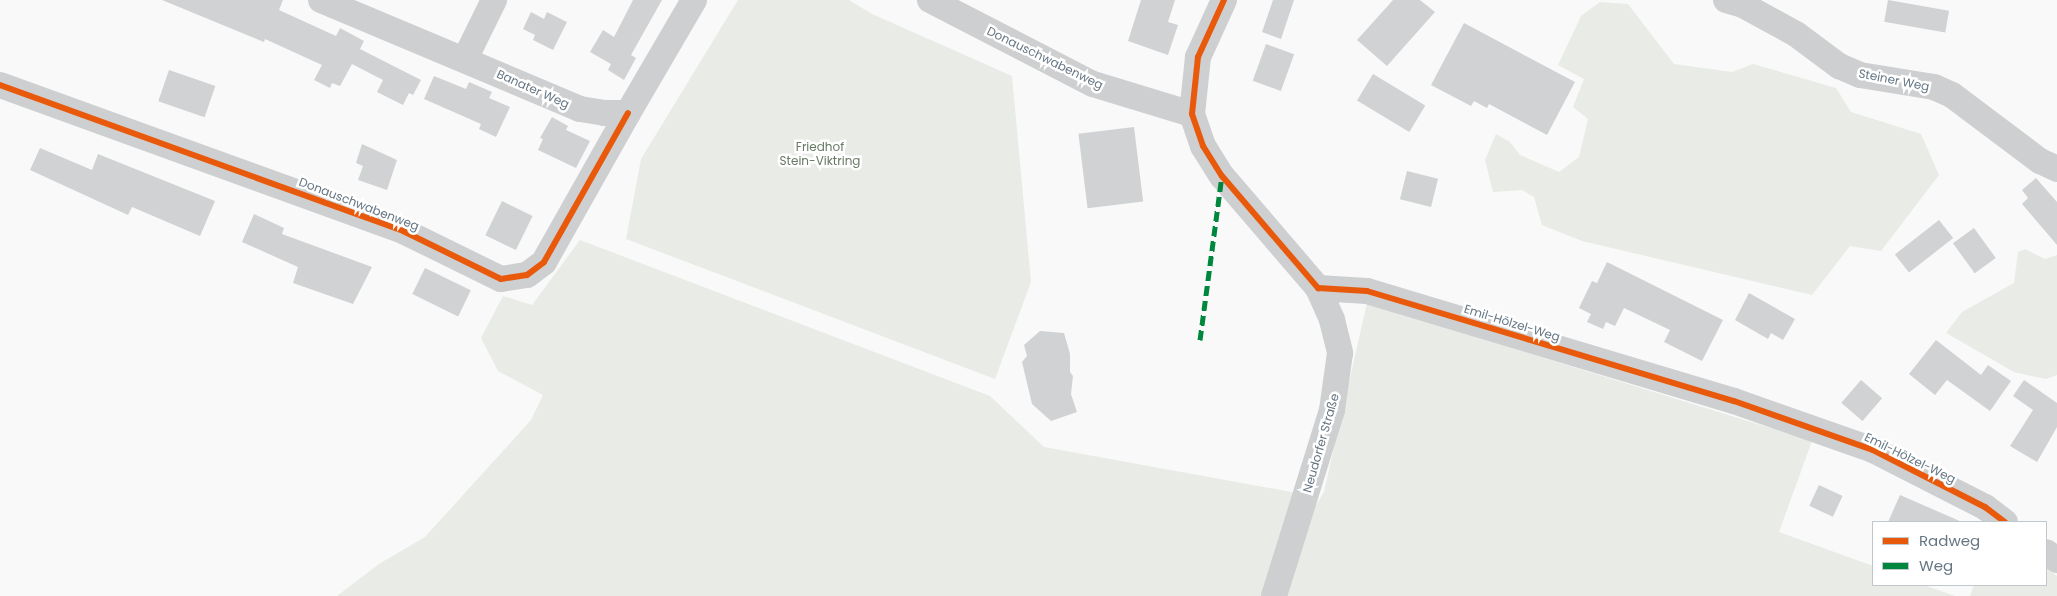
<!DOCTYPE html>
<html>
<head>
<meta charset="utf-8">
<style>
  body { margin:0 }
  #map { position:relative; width:2057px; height:596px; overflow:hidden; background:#f9f9f9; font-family:Poppins,sans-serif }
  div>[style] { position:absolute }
  .green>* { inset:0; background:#e8ebe6 }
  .building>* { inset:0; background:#d0d2d3; transform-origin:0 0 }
  .street>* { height:26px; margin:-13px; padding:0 13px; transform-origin:13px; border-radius:13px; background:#cecfd0 }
  .quiet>* { height:5px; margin-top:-2.5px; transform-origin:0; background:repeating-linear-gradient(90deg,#00873e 0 10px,transparent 0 15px) }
  .cycleway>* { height:6px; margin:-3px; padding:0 3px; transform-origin:3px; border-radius:3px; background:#e8590c }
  span { translate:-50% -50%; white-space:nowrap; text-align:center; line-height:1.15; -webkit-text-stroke:5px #fff; paint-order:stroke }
  .street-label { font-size:12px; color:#657683 }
  .park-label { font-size:12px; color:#687a64 }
  .legend { position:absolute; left:1872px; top:521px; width:175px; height:65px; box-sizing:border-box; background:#fff; border:1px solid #c1c8cd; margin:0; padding:6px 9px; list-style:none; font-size:15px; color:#657683 }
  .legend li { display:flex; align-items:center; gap:10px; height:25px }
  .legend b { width:25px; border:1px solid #c1c8cd }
</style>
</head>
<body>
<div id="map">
  <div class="green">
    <div style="clip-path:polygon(738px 0,849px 0,872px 14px,1012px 76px,1031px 282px,995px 379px,626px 239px,641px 159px)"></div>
    <div style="clip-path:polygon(1600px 2px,1628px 4px,1674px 64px,1732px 72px,1753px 64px,1836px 88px,1851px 112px,1921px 134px,1939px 175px,1881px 251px,1850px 246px,1812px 295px,1582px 241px,1542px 225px,1534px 197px,1522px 190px,1493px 192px,1485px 160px,1496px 134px,1510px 142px,1520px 155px,1559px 172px,1579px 157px,1588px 119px,1573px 107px,1584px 79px,1558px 65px,1581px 16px)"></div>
    <div style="clip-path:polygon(580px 240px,990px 396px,1044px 447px,1297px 493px,1267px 596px,337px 596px,379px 564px,425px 537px,531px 420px,543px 395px,498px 371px,481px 338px,503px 296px,532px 305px)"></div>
    <div style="clip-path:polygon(2025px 249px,2045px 259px,2057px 255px,2057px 375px,2046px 379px,2014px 372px,1946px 333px,1962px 312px,2014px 283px,2018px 252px)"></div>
    <div style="clip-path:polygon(1367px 303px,1812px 441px,1779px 532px,1873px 566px,1873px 585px,1924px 585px,1955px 596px,1288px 596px,1313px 510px,1324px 492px)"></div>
    <div style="clip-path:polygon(2046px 568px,2057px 576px,2057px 596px,1970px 596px,1974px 585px,2046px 585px)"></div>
  </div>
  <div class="building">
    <div style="clip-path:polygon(162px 0,283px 0,279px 10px,336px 36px,340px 28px,364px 41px,360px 49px,421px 80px,413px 95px,409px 93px,403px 105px,377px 92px,383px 80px,352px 64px,340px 86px,332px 83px,330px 88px,314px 80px,322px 65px,265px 39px,264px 42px)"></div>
    <div style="clip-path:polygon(633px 0,662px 0,631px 55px,636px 58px,624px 80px,608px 70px,611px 64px,590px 52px,603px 30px,614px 37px)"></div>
    <div style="clip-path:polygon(1141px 0,1175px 0,1168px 22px,1178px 25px,1168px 55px,1128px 41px)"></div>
    <div style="clip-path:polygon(1273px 0,1294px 0,1281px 39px,1262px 32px)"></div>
    <div style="clip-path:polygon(1393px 0,1420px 0,1435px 12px,1387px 66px,1357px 40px)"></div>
    <div style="left:1888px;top:0;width:62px;height:22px;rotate:10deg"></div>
    <div style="clip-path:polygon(531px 12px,544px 19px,547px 12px,567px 22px,553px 50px,533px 40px,535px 35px,523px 29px)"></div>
    <div style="clip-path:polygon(1464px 23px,1575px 82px,1547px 135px,1489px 104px,1487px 108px,1474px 101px,1471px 106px,1431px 85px)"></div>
    <div style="left:1266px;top:44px;width:30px;height:39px;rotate:20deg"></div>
    <div style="left:169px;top:70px;width:49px;height:33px;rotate:19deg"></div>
    <div style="left:1373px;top:74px;width:61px;height:31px;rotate:31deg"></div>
    <div style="clip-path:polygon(434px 76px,466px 89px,469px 82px,492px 92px,489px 98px,510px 107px,496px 137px,479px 129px,481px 124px,424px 99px)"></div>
    <div style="clip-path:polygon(552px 117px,568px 126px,566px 130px,590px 141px,576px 168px,538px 150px,543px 139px,540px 138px)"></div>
    <div style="left:1134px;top:127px;width:75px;height:56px;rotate:83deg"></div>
    <div style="clip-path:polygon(362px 144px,397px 160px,387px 190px,358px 180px,363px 166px,356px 163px)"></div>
    <div style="clip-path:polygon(40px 148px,92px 170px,98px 154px,215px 201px,200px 236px,132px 207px,128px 215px,30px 170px)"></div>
    <div style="left:1407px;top:171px;width:32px;height:29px;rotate:14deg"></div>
    <div style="clip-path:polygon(2036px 178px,2057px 202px,2057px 245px,2022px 204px,2028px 198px,2022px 190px)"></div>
    <div style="left:502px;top:201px;width:34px;height:38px;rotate:26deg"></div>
    <div style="clip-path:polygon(254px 214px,284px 228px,282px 234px,372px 267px,353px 304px,293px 283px,298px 267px,242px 242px)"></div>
    <div style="left:1939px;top:220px;width:23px;height:56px;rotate:52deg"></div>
    <div style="left:1974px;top:228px;width:37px;height:26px;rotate:54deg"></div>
    <div style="clip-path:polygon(1607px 262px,1723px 320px,1702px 361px,1664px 342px,1670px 330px,1624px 308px,1615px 326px,1606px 322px,1603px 329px,1587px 322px,1591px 314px,1579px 308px,1592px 281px,1597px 283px)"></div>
    <div style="left:425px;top:268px;width:51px;height:29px;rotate:26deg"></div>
    <div style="clip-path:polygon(1749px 293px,1795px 319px,1783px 340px,1771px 333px,1768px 339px,1735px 320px)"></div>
    <div style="clip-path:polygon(1040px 331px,1064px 333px,1070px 354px,1070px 372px,1073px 376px,1071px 394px,1077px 412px,1051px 421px,1032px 404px,1022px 362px,1027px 356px,1024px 345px)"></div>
    <div style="clip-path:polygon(1936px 340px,1981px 375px,1988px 365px,2011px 381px,1990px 411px,1947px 380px,1935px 395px,1909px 374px)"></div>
    <div style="left:1861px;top:380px;width:28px;height:30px;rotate:41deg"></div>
    <div style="clip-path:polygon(2024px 380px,2057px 403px,2057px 427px,2037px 462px,2010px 446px,2033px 410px,2013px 396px)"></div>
    <div style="left:1819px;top:485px;width:26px;height:23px;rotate:25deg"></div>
    <div style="clip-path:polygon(1900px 495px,1962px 522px,1888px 522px)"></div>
  </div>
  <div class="street">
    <div style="left:321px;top:0;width:281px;rotate:22.8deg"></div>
    <div style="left:580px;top:109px;width:24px;rotate:9deg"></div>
    <div style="left:604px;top:113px;width:24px"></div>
    <div style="left:628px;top:113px;width:131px;rotate:-59.7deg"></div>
    <div style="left:930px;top:0;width:183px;rotate:27.3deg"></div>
    <div style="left:1093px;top:84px;width:103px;rotate:16.9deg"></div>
    <div style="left:1224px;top:0;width:63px;rotate:114.5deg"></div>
    <div style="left:1198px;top:57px;width:57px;rotate:96deg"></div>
    <div style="left:1192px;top:114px;width:34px;rotate:71deg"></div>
    <div style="left:1203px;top:146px;width:36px;rotate:58deg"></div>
    <div style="left:1222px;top:176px;width:148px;rotate:49.4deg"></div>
    <div style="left:1318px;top:288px;width:35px;rotate:66deg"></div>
    <div style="left:1332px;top:320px;width:34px;rotate:76deg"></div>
    <div style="left:1340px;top:353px;width:58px;rotate:98deg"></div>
    <div style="left:1332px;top:410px;width:195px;rotate:107.3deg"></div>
    <div style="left:1726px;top:0;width:18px;rotate:16deg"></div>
    <div style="left:1743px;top:5px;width:60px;rotate:28.7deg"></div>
    <div style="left:1796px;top:34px;width:54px;rotate:36.7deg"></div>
    <div style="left:1839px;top:66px;width:23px;rotate:23deg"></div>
    <div style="left:1860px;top:75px;width:75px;rotate:9.2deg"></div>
    <div style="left:1934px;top:87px;width:20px;rotate:24deg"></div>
    <div style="left:1952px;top:95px;width:110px;rotate:36.9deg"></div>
    <div style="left:2040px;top:161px;width:19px;rotate:25deg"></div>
    <div style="left:465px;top:59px;width:66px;rotate:-63.8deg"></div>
    <div style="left:0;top:85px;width:429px;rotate:19.9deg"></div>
    <div style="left:403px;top:231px;width:109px;rotate:26.1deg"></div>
    <div style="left:501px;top:279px;width:26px;rotate:-9deg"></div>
    <div style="left:527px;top:275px;width:21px;rotate:-37deg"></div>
    <div style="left:544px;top:262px;width:171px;rotate:-60.6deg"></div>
    <div style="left:1318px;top:288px;width:49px;rotate:3.5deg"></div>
    <div style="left:1367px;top:291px;width:383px;rotate:16.7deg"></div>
    <div style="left:1734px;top:401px;width:147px;rotate:19.4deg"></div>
    <div style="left:1873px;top:450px;width:126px;rotate:27deg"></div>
    <div style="left:1985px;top:507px;width:25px;rotate:37deg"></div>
    <div style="left:2046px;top:552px;width:14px;rotate:36deg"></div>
  </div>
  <div class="quiet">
    <div style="left:1200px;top:340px;width:165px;rotate:-82.4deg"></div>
  </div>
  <div class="cycleway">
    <div style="left:1224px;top:0;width:63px;rotate:114.5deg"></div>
    <div style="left:1198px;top:57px;width:57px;rotate:96deg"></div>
    <div style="left:1192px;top:114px;width:34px;rotate:71deg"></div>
    <div style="left:1203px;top:146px;width:36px;rotate:58deg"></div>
    <div style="left:1222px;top:176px;width:148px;rotate:49.4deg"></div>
    <div style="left:1318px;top:288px;width:49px;rotate:3.5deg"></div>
    <div style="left:1367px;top:291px;width:383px;rotate:16.7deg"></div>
    <div style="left:1734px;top:401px;width:147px;rotate:19.4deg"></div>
    <div style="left:1873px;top:450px;width:126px;rotate:27deg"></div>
    <div style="left:1985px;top:507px;width:25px;rotate:37deg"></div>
    <div style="left:0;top:85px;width:429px;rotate:19.9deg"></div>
    <div style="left:403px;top:231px;width:109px;rotate:26.1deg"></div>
    <div style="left:501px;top:279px;width:26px;rotate:-9deg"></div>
    <div style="left:527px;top:275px;width:21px;rotate:-37deg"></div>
    <div style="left:544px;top:262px;width:171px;rotate:-60.6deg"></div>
  </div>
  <div class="street-label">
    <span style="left:1045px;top:58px;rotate:26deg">Donauschwabenweg</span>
    <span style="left:1894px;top:80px;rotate:11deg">Steiner Weg</span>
    <span style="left:533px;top:89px;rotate:24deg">Banater Weg</span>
    <span style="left:359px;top:204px;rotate:21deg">Donauschwabenweg</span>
    <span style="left:1512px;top:323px;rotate:17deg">Emil-Hölzel-Weg</span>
    <span style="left:1321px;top:443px;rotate:-74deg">Neudorfer Straße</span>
    <span style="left:1910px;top:458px;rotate:26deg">Emil-Hölzel-Weg</span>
  </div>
  <div class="park-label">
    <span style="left:820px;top:154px">Friedhof<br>Stein-Viktring</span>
  </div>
  <ul class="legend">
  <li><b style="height:6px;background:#e8590c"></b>Radweg</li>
  <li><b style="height:6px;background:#00873e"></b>Weg</li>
  </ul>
</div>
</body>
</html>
